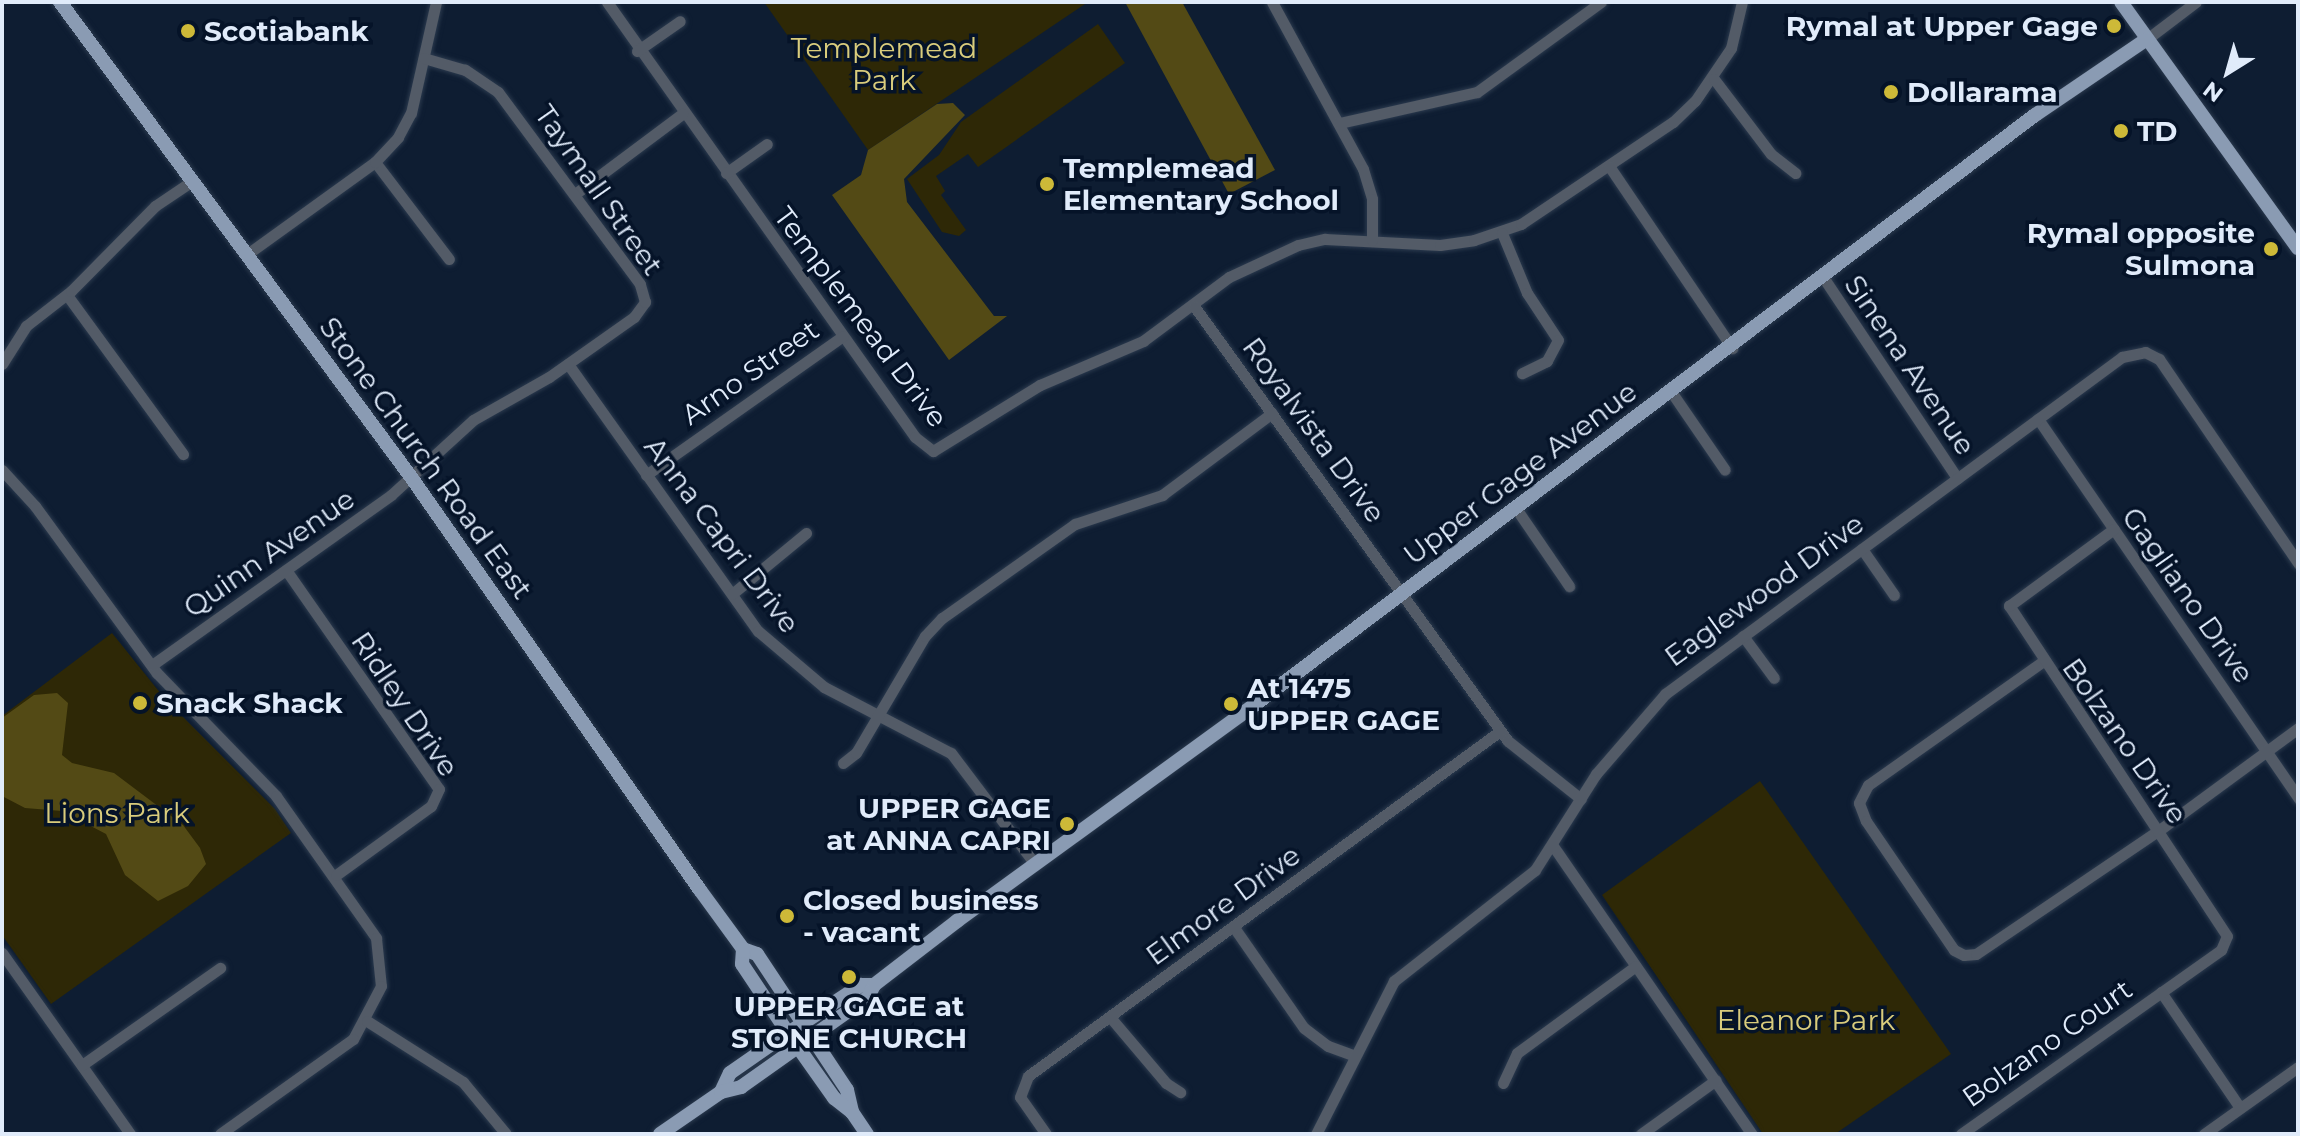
<!DOCTYPE html>
<html>
<head>
<meta charset="utf-8">
<style>
  body { margin:0 }
  #map { position:relative; width:2300px; height:1136px; overflow:hidden; background:#0e1d32; font-family:Montserrat,sans-serif }
  div>[style] { position:absolute }
  .green>* { inset:0; background:#2e2806 }
  .forest>* { inset:0; background:#534a15 }
  .roads { filter:drop-shadow(0 0 2px #2b3a4e) drop-shadow(0 0 2px #2b3a4e) }
  .minor>* { height:11px; margin:-5.5px; padding:0 5.5px; transform-origin:5.5px; border-radius:5.5px; background:#535b67 }
  .major>* { height:14px; margin:-7px; padding:0 7px; transform-origin:7px; border-radius:7px; background:#8a9bb3 }
  .dots>* { width:22px; height:22px; translate:-50% -50%; box-sizing:border-box; border:4px solid #051328; border-radius:50% }
  span { translate:-50% -50%; white-space:nowrap; text-align:center; line-height:1.15; -webkit-text-stroke:7px #051328; paint-order:stroke }
  .poi-label { font-size:28px; color:#e0ebfa; font-weight:700 }
  .right { translate:-100% -50%; text-align:right }
  .left { translate:0 -50%; text-align:left }
  .park-label { font-size:28px; color:#d9cc7c }
  .street-label { font-size:28px; color:#e0ebfa }
  .frame { position:absolute; inset:0; border:4px solid #e0ebfa; pointer-events:none }
  .north { position:absolute; left:2188px; top:32px; width:80px; height:80px; -webkit-text-stroke:6px #051328; paint-order:stroke; rotate:217deg; font-size:22px; font-weight:700; line-height:32px; text-align:center; color:#e0ebfa }
  .north::after { content:''; display:block; margin:auto; width:28px; height:36px; background:#e0ebfa; clip-path:polygon(50% 0,100% 100%,50% 72%,0 100%) }
</style>
</head>
<body>
<div id="map">
  <div class="green">
    <div style="clip-path:polygon(764px 2px,1088px 2px,868px 150px)"></div>
    <div style="clip-path:polygon(1098px 24px,1125px 63px,978px 167px,968px 154px,936px 176px,945px 191px,941px 195px,966px 230px,959px 236px,942px 232px,907px 179px,939px 155px,961px 122px)"></div>
    <div style="clip-path:polygon(112px 633px,166px 700px,275px 809px,291px 833px,51px 1004px,2px 935px,2px 716px)"></div>
    <div style="clip-path:polygon(1760px 781px,1951px 1054px,1835px 1134px,1763px 1134px,1602px 895px)"></div>
  </div>
  <div class="forest">
    <div style="clip-path:polygon(1125px 2px,1182px 2px,1275px 170px,1229px 194px)"></div>
    <div style="clip-path:polygon(953px 103px,965px 115px,904px 179px,907px 202px,994px 316px,1007px 316px,949px 360px,832px 195px,861px 175px,868px 150px,937px 104px)"></div>
    <div style="clip-path:polygon(57px 693px,68px 703px,62px 755px,72px 763px,114px 773px,183px 825px,200px 848px,206px 864px,188px 886px,158px 901px,125px 875px,106px 834px,62px 811px,25px 808px,2px 796px,2px 718px,34px 695px)"></div>
  </div>
  <div class="roads">
    <div class="minor">
      <div style="left:607px;top:2px;width:533px;rotate:54.7deg"></div>
      <div style="left:915px;top:437px;width:23px;rotate:38deg"></div>
      <div style="left:933px;top:451px;width:126px;rotate:-31.7deg"></div>
      <div style="left:1040px;top:385px;width:112px;rotate:-23.1deg"></div>
      <div style="left:1143px;top:341px;width:107px;rotate:-36.7deg"></div>
      <div style="left:1229px;top:277px;width:76px;rotate:-24.9deg"></div>
      <div style="left:1298px;top:245px;width:28px;rotate:-13deg"></div>
      <div style="left:1325px;top:239px;width:115px;rotate:3deg"></div>
      <div style="left:1440px;top:245px;width:34px;rotate:-8deg"></div>
      <div style="left:1474px;top:240px;width:50px;rotate:-18.8deg"></div>
      <div style="left:1521px;top:224px;width:183px;rotate:-33.9deg"></div>
      <div style="left:1673px;top:122px;width:30px;rotate:-44deg"></div>
      <div style="left:1695px;top:101px;width:64px;rotate:-55.8deg"></div>
      <div style="left:1731px;top:48px;width:47px;rotate:-76.6deg"></div>
      <div style="left:1272px;top:2px;width:190px;rotate:61.4deg"></div>
      <div style="left:1363px;top:169px;width:31px;rotate:73deg"></div>
      <div style="left:1372px;top:199px;width:41px;rotate:90deg"></div>
      <div style="left:2147px;top:39px;width:61px;rotate:-37.1deg"></div>
      <div style="left:637px;top:51px;width:52px;rotate:-34.9deg"></div>
      <div style="left:1714px;top:79px;width:94px;rotate:52.8deg"></div>
      <div style="left:1771px;top:154px;width:31px;rotate:38deg"></div>
      <div style="left:1340px;top:123px;width:140px;rotate:-12.8deg"></div>
      <div style="left:1477px;top:92px;width:153px;rotate:-36deg"></div>
      <div style="left:375px;top:162px;width:122px;rotate:52.7deg"></div>
      <div style="left:1609px;top:166px;width:220px;rotate:55.9deg"></div>
      <div style="left:726px;top:173px;width:50px;rotate:-35.3deg"></div>
      <div style="left:575px;top:194px;width:134px;rotate:-36.8deg"></div>
      <div style="left:1502px;top:233px;width:65px;rotate:67.4deg"></div>
      <div style="left:1527px;top:293px;width:56px;rotate:56.6deg"></div>
      <div style="left:1558px;top:340px;width:24px;rotate:118deg"></div>
      <div style="left:1547px;top:361px;width:28px;rotate:154deg"></div>
      <div style="left:246px;top:255px;width:159px;rotate:-35.8deg"></div>
      <div style="left:375px;top:162px;width:34px;rotate:-47deg"></div>
      <div style="left:398px;top:137px;width:27px;rotate:-62deg"></div>
      <div style="left:411px;top:113px;width:114px;rotate:-77.3deg"></div>
      <div style="left:1823px;top:277px;width:242px;rotate:56.3deg"></div>
      <div style="left:67px;top:295px;width:197px;rotate:53.9deg"></div>
      <div style="left:1194px;top:306px;width:536px;rotate:54.18deg"></div>
      <div style="left:1508px;top:741px;width:93px;rotate:38.5deg"></div>
      <div style="left:2px;top:364px;width:45px;rotate:-57.7deg"></div>
      <div style="left:26px;top:326px;width:57px;rotate:-37.9deg"></div>
      <div style="left:71px;top:291px;width:120px;rotate:-45.3deg"></div>
      <div style="left:155px;top:206px;width:45px;rotate:-34deg"></div>
      <div style="left:568px;top:364px;width:328px;rotate:54.6deg"></div>
      <div style="left:758px;top:631px;width:87px;rotate:40.3deg"></div>
      <div style="left:824px;top:687px;width:143px;rotate:27.5deg"></div>
      <div style="left:951px;top:753px;width:139px;rotate:52.9deg"></div>
      <div style="left:1672px;top:393px;width:93px;rotate:55.5deg"></div>
      <div style="left:2038px;top:419px;width:460px;rotate:55.5deg"></div>
      <div style="left:2px;top:470px;width:49px;rotate:47.5deg"></div>
      <div style="left:35px;top:506px;width:207px;rotate:53.9deg"></div>
      <div style="left:157px;top:673px;width:171px;rotate:45.9deg"></div>
      <div style="left:276px;top:796px;width:174px;rotate:54.8deg"></div>
      <div style="left:376px;top:938px;width:48px;rotate:84.1deg"></div>
      <div style="left:381px;top:986px;width:60px;rotate:117.8deg"></div>
      <div style="left:353px;top:1039px;width:163px;rotate:144.5deg"></div>
      <div style="left:646px;top:475px;width:241px;rotate:-35.2deg"></div>
      <div style="left:1515px;top:507px;width:96px;rotate:55.6deg"></div>
      <div style="left:1862px;top:549px;width:56px;rotate:55.2deg"></div>
      <div style="left:286px;top:570px;width:267px;rotate:55.1deg"></div>
      <div style="left:439px;top:789px;width:19px;rotate:115deg"></div>
      <div style="left:431px;top:806px;width:117px;rotate:144deg"></div>
      <div style="left:732px;top:594px;width:96px;rotate:-39.5deg"></div>
      <div style="left:1743px;top:636px;width:52px;rotate:53.6deg"></div>
      <div style="left:2042px;top:662px;width:213px;rotate:144.7deg"></div>
      <div style="left:1868px;top:785px;width:20px;rotate:117deg"></div>
      <div style="left:1859px;top:803px;width:19px;rotate:69deg"></div>
      <div style="left:1866px;top:821px;width:156px;rotate:55.7deg"></div>
      <div style="left:1954px;top:950px;width:11px;rotate:27deg"></div>
      <div style="left:1964px;top:955px;width:12px;rotate:-5deg"></div>
      <div style="left:1976px;top:954px;width:220px;rotate:-34.1deg"></div>
      <div style="left:2158px;top:831px;width:174px;rotate:-36.3deg"></div>
      <div style="left:152px;top:665px;width:293px;rotate:-35.4deg"></div>
      <div style="left:391px;top:495px;width:111px;rotate:-42.4deg"></div>
      <div style="left:473px;top:420px;width:87px;rotate:-29.5deg"></div>
      <div style="left:549px;top:377px;width:104px;rotate:-35.2deg"></div>
      <div style="left:634px;top:317px;width:19px;rotate:-54deg"></div>
      <div style="left:645px;top:302px;width:19px;rotate:-106deg"></div>
      <div style="left:640px;top:284px;width:239px;rotate:-126.5deg"></div>
      <div style="left:498px;top:92px;width:40px;rotate:-146deg"></div>
      <div style="left:465px;top:70px;width:43px;rotate:-163.7deg"></div>
      <div style="left:843px;top:763px;width:16px;rotate:-38deg"></div>
      <div style="left:856px;top:753px;width:136px;rotate:-59.5deg"></div>
      <div style="left:925px;top:636px;width:25px;rotate:-47deg"></div>
      <div style="left:942px;top:618px;width:163px;rotate:-35.3deg"></div>
      <div style="left:1075px;top:524px;width:92px;rotate:-18.4deg"></div>
      <div style="left:1162px;top:495px;width:137px;rotate:-36.7deg"></div>
      <div style="left:1553px;top:846px;width:350px;rotate:55.4deg"></div>
      <div style="left:1233px;top:926px;width:124px;rotate:55.2deg"></div>
      <div style="left:1304px;top:1028px;width:30px;rotate:37deg"></div>
      <div style="left:1328px;top:1046px;width:27px;rotate:20deg"></div>
      <div style="left:2px;top:953px;width:222px;rotate:54.7deg"></div>
      <div style="left:2161px;top:992px;width:140px;rotate:55.7deg"></div>
      <div style="left:1110px;top:1017px;width:87px;rotate:49.7deg"></div>
      <div style="left:1166px;top:1083px;width:17px;rotate:33deg"></div>
      <div style="left:367px;top:1021px;width:114px;rotate:32.4deg"></div>
      <div style="left:463px;top:1082px;width:67px;rotate:50.4deg"></div>
      <div style="left:82px;top:1065px;width:169px;rotate:-35.1deg"></div>
      <div style="left:1503px;top:1083px;width:33px;rotate:-65deg"></div>
      <div style="left:1517px;top:1053px;width:147px;rotate:-36.2deg"></div>
      <div style="left:1046px;top:1134px;width:45px;rotate:-125.1deg"></div>
      <div style="left:1020px;top:1097px;width:22px;rotate:-69deg"></div>
      <div style="left:1028px;top:1076px;width:585px;rotate:-36.16deg"></div>
      <div style="left:1316px;top:1134px;width:172px;rotate:-63deg"></div>
      <div style="left:1394px;top:981px;width:179px;rotate:-38.2deg"></div>
      <div style="left:1535px;top:870px;width:114px;rotate:-57.6deg"></div>
      <div style="left:1596px;top:774px;width:106px;rotate:-49.2deg"></div>
      <div style="left:1665px;top:694px;width:568px;rotate:-36.41deg"></div>
      <div style="left:2122px;top:357px;width:24px;rotate:-12deg"></div>
      <div style="left:2145px;top:352px;width:16px;rotate:27deg"></div>
      <div style="left:2159px;top:359px;width:247px;rotate:55.7deg"></div>
      <div style="left:1641px;top:1134px;width:92px;rotate:-35.8deg"></div>
      <div style="left:1961px;top:1134px;width:319px;rotate:-35.3deg"></div>
      <div style="left:2221px;top:950px;width:15px;rotate:-67deg"></div>
      <div style="left:2227px;top:936px;width:396px;rotate:-123.4deg"></div>
      <div style="left:2009px;top:606px;width:130px;rotate:-36.3deg"></div>
      <div style="left:2204px;top:1134px;width:115px;rotate:-35.5deg"></div>
    </div>
    <div class="major">
      <div style="left:60px;top:2px;width:591px;rotate:53.54deg"></div>
      <div style="left:411px;top:477px;width:504px;rotate:55.02deg"></div>
      <div style="left:700px;top:890px;width:73px;rotate:53.9deg"></div>
      <div style="left:743px;top:949px;width:15px;rotate:20deg"></div>
      <div style="left:757px;top:954px;width:163px;rotate:56.5deg"></div>
      <div style="left:847px;top:1090px;width:23px;rotate:77deg"></div>
      <div style="left:852px;top:1112px;width:27px;rotate:56deg"></div>
      <div style="left:2121px;top:2px;width:303px;rotate:54.3deg"></div>
      <div style="left:743px;top:949px;width:15px;rotate:94deg"></div>
      <div style="left:742px;top:964px;width:83px;rotate:56.3deg"></div>
      <div style="left:788px;top:1033px;width:80px;rotate:54.7deg"></div>
      <div style="left:834px;top:1098px;width:23px;rotate:38deg"></div>
      <div style="left:721px;top:1092px;width:21px;rotate:-65deg"></div>
      <div style="left:730px;top:1073px;width:56px;rotate:-34.8deg"></div>
      <div style="left:776px;top:1041px;width:102px;rotate:-33.4deg"></div>
      <div style="left:861px;top:985px;width:13px"></div>
      <div style="left:660px;top:1134px;width:74px;rotate:-34.5deg"></div>
      <div style="left:721px;top:1092px;width:21px;rotate:-14deg"></div>
      <div style="left:741px;top:1087px;width:156px;rotate:-35.3deg"></div>
      <div style="left:868px;top:997px;width:13px;rotate:-63deg"></div>
      <div style="left:874px;top:985px;width:105px;rotate:-37.6deg"></div>
      <div style="left:957px;top:921px;width:366px;rotate:-36deg"></div>
      <div style="left:1253px;top:706px;width:980px;rotate:-37.08deg"></div>
      <div style="left:2035px;top:115px;width:135px;rotate:-34.2deg"></div>
    </div>
  </div>
  <div class="dots">
    <div style="left:2114px;top:26px;background:#cdb938"></div>
    <div style="left:188px;top:31px;background:#cdb938"></div>
    <div style="left:1891px;top:92px;background:#cdb938"></div>
    <div style="left:2121px;top:131px;background:#cdb938"></div>
    <div style="left:1047px;top:184px;background:#cdb938"></div>
    <div style="left:2271px;top:249px;background:#cdb938"></div>
    <div style="left:140px;top:703px;background:#cdb938"></div>
    <div style="left:1231px;top:704px;background:#cdb938"></div>
    <div style="left:1067px;top:824px;background:#cdb938"></div>
    <div style="left:787px;top:916px;background:#cdb938"></div>
    <div style="left:849px;top:977px;background:#cdb938"></div>
  </div>
  <div class="poi-label">
    <span class="right" style="left:2098px;top:26px">Rymal at Upper Gage</span>
    <span class="left" style="left:204px;top:31px">Scotiabank</span>
    <span class="left" style="left:1907px;top:92px">Dollarama</span>
    <span class="left" style="left:2137px;top:131px">TD</span>
    <span class="left" style="left:1063px;top:184px">Templemead<br>Elementary School</span>
    <span class="right" style="left:2255px;top:249px">Rymal opposite<br>Sulmona</span>
    <span class="left" style="left:1247px;top:704px">At 1475<br>UPPER GAGE</span>
    <span class="left" style="left:156px;top:703px">Snack Shack</span>
    <span class="right" style="left:1051px;top:824px">UPPER GAGE<br>at ANNA CAPRI</span>
    <span class="left" style="left:803px;top:916px">Closed business<br>- vacant</span>
    <span style="left:849px;top:1022px">UPPER GAGE at<br>STONE CHURCH</span>
  </div>
  <div class="park-label">
    <span style="left:884px;top:64px">Templemead<br>Park</span>
    <span style="left:117px;top:813px">Lions Park</span>
    <span style="left:1806px;top:1020px">Eleanor Park</span>
  </div>
  <div class="street-label">
    <span style="left:599px;top:190px;rotate:55deg">Taymall Street</span>
    <span style="left:861px;top:317px;rotate:53deg">Templemead Drive</span>
    <span style="left:1910px;top:365px;rotate:56deg">Sinena Avenue</span>
    <span style="left:750px;top:372px;rotate:-35deg">Arno Street</span>
    <span style="left:1314px;top:430px;rotate:54deg">Royalvista Drive</span>
    <span style="left:426px;top:458px;rotate:54deg">Stone Church Road East</span>
    <span style="left:1520px;top:473px;rotate:-37deg">Upper Gage Avenue</span>
    <span style="left:722px;top:535px;rotate:53deg">Anna Capri Drive</span>
    <span style="left:269px;top:553px;rotate:-35deg">Quinn Avenue</span>
    <span style="left:1764px;top:590px;rotate:-36deg">Eaglewood Drive</span>
    <span style="left:2188px;top:595px;rotate:55deg">Gagliano Drive</span>
    <span style="left:405px;top:704px;rotate:56deg">Ridley Drive</span>
    <span style="left:2125px;top:741px;rotate:55deg">Bolzano Drive</span>
    <span style="left:1223px;top:905px;rotate:-36deg">Elmore Drive</span>
    <span style="left:2047px;top:1043px;rotate:-35deg">Bolzano Court</span>
  </div>
  <div class="frame"></div>
  <div class="north">N</div>
</div>
</body>
</html>
